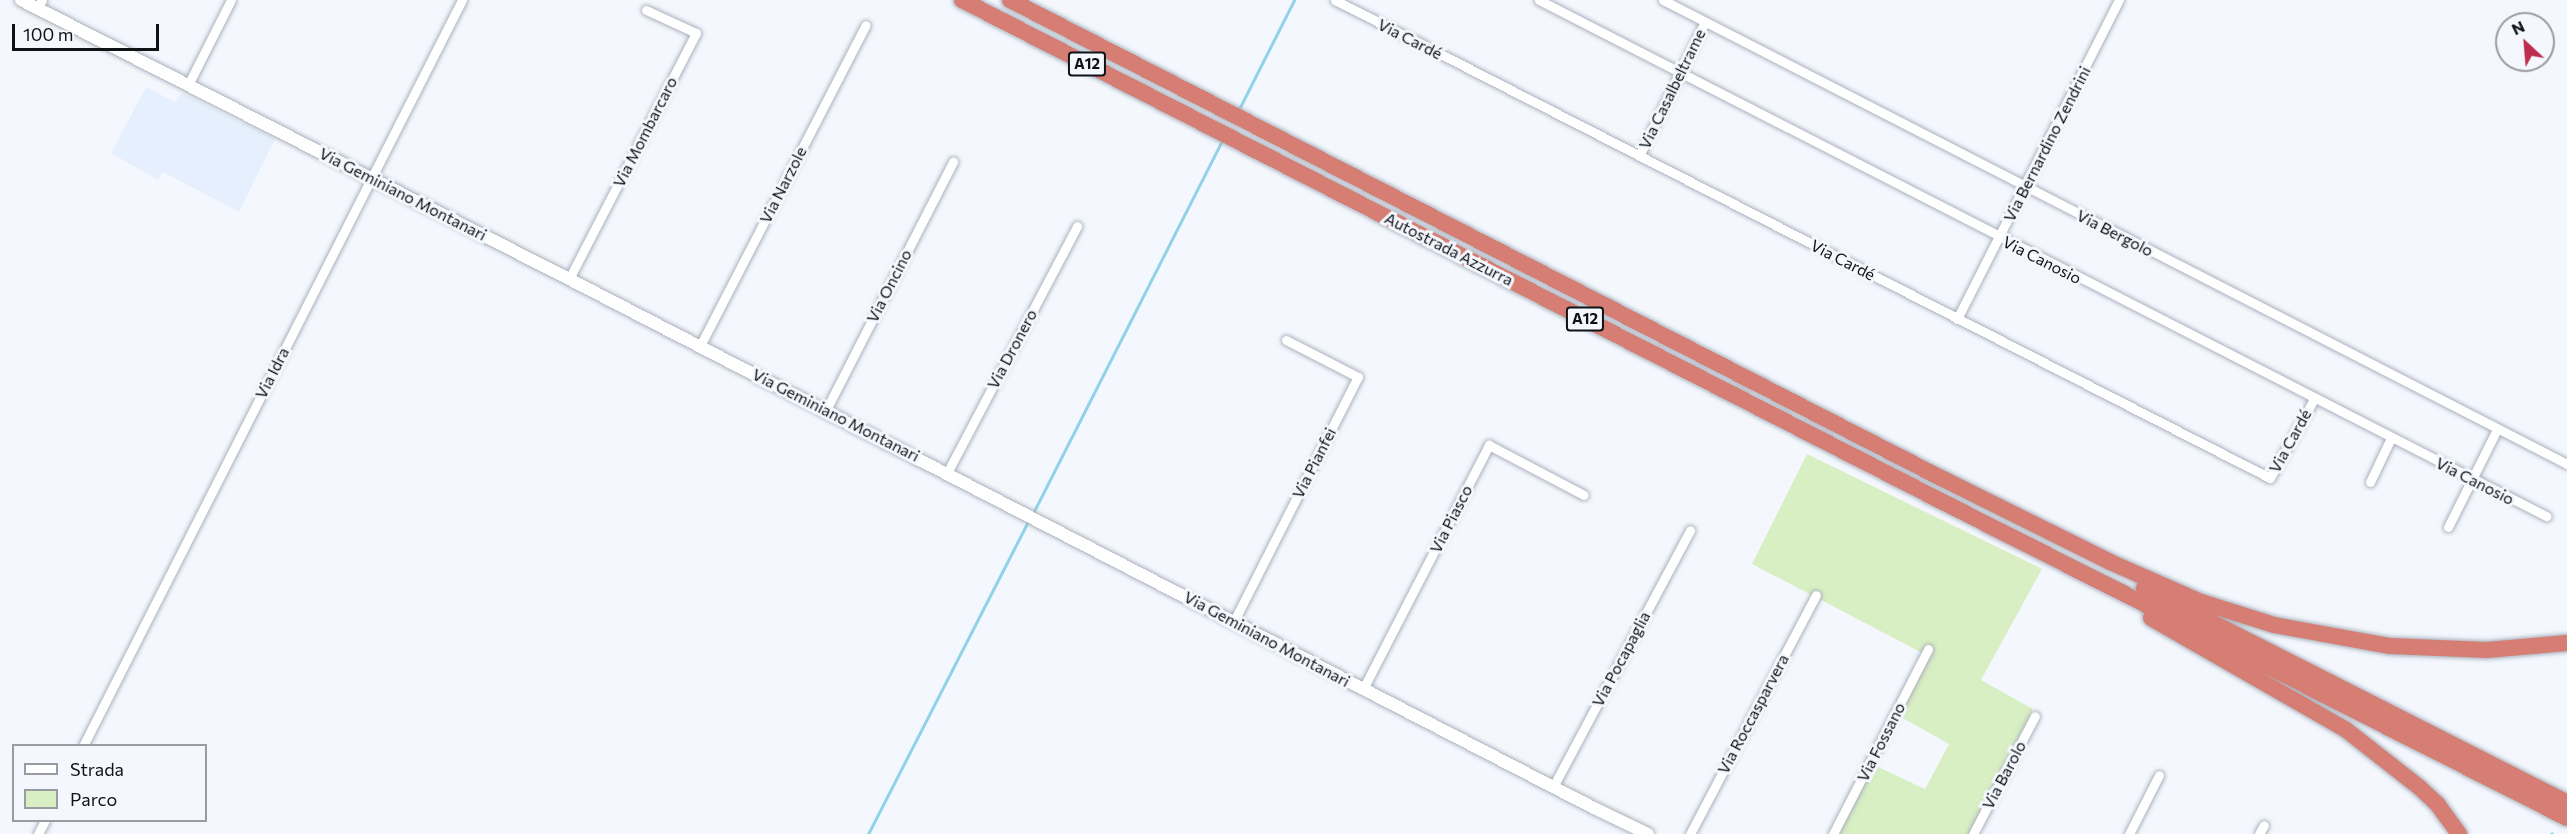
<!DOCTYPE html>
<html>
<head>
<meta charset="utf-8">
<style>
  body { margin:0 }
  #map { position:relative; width:2567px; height:834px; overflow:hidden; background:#f4f8fe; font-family:Commissioner,sans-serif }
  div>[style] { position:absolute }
  .built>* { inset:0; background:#e6effd }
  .green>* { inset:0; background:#d8efc4 }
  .stream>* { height:3px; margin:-1.5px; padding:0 1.5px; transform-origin:1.5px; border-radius:1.5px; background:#90d2e7 }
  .roads { filter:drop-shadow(0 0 2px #abb1bc) drop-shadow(0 0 2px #abb1bc) }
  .minor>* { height:9px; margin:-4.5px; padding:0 4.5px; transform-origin:4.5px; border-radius:4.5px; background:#fff }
  .tertiary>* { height:12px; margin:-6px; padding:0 6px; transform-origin:6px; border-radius:6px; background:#fff }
  .motorway>* { height:16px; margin:-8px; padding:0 8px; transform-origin:8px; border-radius:8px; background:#d67e73 }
  span { translate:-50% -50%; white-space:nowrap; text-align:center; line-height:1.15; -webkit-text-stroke:6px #f4f8fe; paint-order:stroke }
  .shield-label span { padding:2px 4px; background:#f4f8fe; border:2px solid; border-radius:4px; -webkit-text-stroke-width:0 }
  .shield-label { font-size:15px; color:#101316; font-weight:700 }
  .street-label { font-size:16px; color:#101316 }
  .legend { position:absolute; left:12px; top:744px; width:195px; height:78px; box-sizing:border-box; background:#f4f8fe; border:2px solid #999ca1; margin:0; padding:8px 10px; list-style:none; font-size:18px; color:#101316 }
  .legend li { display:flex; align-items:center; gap:12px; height:30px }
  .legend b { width:30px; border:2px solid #999ca1 }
  .north { position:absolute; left:2495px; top:12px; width:60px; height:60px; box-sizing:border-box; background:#f4f8fe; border:2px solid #999ca1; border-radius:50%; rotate:334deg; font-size:16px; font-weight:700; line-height:24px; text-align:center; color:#101316 }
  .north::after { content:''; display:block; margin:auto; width:21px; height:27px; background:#bd2d4d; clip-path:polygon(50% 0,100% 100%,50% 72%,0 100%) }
  .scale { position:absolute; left:12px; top:24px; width:147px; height:27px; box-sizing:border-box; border:3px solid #101316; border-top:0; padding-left:8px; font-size:18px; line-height:21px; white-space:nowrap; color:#101316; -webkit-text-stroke:4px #f4f8fe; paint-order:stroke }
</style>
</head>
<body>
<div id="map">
  <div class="built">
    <div style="clip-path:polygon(146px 87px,175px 102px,182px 93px,275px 139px,239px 212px,163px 172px,158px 180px,111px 153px)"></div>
  </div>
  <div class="green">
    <div style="clip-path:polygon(1807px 454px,2042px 569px,1981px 680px,2033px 709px,1969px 834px,1838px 834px,1874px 765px,1925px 789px,1949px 744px,1899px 716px,1928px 656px,1752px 564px)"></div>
  </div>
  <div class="stream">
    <div style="left:1238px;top:111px;width:124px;rotate:-63.2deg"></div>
    <div style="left:1032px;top:515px;width:419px;rotate:-63.1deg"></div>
    <div style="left:868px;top:834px;width:353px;rotate:-62.9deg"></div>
    <div style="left:2551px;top:834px;width:1px;rotate:-45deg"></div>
  </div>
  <div class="roads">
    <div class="minor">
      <div style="left:1335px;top:0;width:1050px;rotate:27.08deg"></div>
      <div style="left:2270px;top:478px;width:90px;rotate:-60.9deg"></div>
      <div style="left:1539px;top:0;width:1132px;rotate:27.13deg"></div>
      <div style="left:1663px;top:0;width:1016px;rotate:27.17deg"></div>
      <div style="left:37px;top:8px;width:9px;rotate:-58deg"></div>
      <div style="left:188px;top:85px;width:95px;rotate:-63.2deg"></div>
      <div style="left:1639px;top:156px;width:149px;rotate:-63.8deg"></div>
      <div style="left:569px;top:279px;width:277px;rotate:-62.7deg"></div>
      <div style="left:696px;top:33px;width:55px;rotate:-155.3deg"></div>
      <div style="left:1957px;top:319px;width:358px;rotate:-63.1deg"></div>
      <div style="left:700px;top:346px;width:361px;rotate:-62.7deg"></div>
      <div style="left:826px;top:410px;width:279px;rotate:-62.9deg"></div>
      <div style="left:947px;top:473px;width:279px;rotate:-62.2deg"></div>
      <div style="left:2370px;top:482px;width:49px;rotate:-64.5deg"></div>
      <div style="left:2448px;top:527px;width:110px;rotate:-63.4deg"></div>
      <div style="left:1234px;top:621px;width:274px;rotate:-63.1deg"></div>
      <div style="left:1358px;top:377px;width:81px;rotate:-152.8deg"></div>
      <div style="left:1363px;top:689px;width:275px;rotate:-62.7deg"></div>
      <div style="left:1489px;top:445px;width:107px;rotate:27.8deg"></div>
      <div style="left:83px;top:746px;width:837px;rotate:-63.07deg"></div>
      <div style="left:1553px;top:787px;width:291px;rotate:-61.9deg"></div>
      <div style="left:38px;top:834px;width:16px;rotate:-63deg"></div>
      <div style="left:1690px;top:834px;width:270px;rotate:-62.2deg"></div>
      <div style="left:1833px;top:834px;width:208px;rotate:-62.8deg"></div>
      <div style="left:1973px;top:834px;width:133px;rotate:-62.3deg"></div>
      <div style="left:2129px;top:834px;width:66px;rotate:-63deg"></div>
      <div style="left:2259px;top:834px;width:10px;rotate:-61deg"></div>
    </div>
    <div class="tertiary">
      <div style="left:21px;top:0;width:615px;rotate:26.98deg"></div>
      <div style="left:569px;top:279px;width:1153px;rotate:27.3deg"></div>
      <div style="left:1594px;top:808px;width:60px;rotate:25.7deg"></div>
    </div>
    <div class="motorway">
      <div style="left:962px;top:0;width:1093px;rotate:27.1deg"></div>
      <div style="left:1935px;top:498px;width:708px;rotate:26.85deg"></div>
      <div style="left:1010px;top:0;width:1049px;rotate:27.18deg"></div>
      <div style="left:1943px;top:479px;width:186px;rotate:26.4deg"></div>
      <div style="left:2110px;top:562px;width:99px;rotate:23.7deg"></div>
      <div style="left:2201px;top:602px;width:77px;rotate:17.5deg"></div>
      <div style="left:2274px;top:625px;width:118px;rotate:10.3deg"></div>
      <div style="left:2390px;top:646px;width:97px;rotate:2.4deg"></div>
      <div style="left:2487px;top:650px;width:80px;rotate:-5deg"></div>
      <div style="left:2144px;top:588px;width:475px;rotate:26.9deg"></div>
      <div style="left:2151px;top:618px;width:224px;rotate:29.8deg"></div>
      <div style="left:2345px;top:729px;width:94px;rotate:38.1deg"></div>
      <div style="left:2419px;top:787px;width:26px;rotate:43deg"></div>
      <div style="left:2438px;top:805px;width:36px;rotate:54deg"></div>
    </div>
  </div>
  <div class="shield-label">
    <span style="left:1087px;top:64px">A12</span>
    <span style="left:1585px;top:319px">A12</span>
  </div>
  <div class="street-label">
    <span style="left:1410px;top:39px;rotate:27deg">Via Cardé</span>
    <span style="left:1672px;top:89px;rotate:-64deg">Via Casalbeltrame</span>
    <span style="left:645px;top:132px;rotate:-63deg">Via Mombarcaro</span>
    <span style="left:2047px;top:144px;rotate:-63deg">Via Bernardino Zendrini</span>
    <span style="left:783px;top:185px;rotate:-63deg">Via Narzole</span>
    <span style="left:403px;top:194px;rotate:27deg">Via Geminiano Montanari</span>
    <span style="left:2115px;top:233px;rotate:27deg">Via Bergolo</span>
    <span style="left:1449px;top:249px;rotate:27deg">Autostrada Azzurra</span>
    <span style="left:1843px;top:260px;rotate:27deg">Via Cardé</span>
    <span style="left:2042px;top:260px;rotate:27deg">Via Canosio</span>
    <span style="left:889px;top:286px;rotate:-63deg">Via Oncino</span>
    <span style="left:1012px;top:349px;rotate:-62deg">Via Dronero</span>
    <span style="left:272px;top:373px;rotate:-63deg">Via Idra</span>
    <span style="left:836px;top:415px;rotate:27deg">Via Geminiano Montanari</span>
    <span style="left:2290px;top:441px;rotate:-61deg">Via Cardé</span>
    <span style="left:1314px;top:463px;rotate:-63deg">Via Pianfei</span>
    <span style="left:2475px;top:481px;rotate:27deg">Via Canosio</span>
    <span style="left:1451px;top:519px;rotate:-63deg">Via Piasco</span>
    <span style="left:1267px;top:639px;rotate:28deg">Via Geminiano Montanari</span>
    <span style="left:1621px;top:659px;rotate:-62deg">Via Pocapaglia</span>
    <span style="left:1753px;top:714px;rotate:-62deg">Via Roccasparvera</span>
    <span style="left:1881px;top:742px;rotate:-63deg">Via Fossano</span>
    <span style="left:2004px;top:775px;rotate:-62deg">Via Barolo</span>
  </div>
  <ul class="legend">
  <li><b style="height:8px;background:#fff"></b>Strada</li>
  <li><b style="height:16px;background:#d8efc4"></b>Parco</li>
  </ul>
  <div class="north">N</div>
  <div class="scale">100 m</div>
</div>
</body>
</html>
